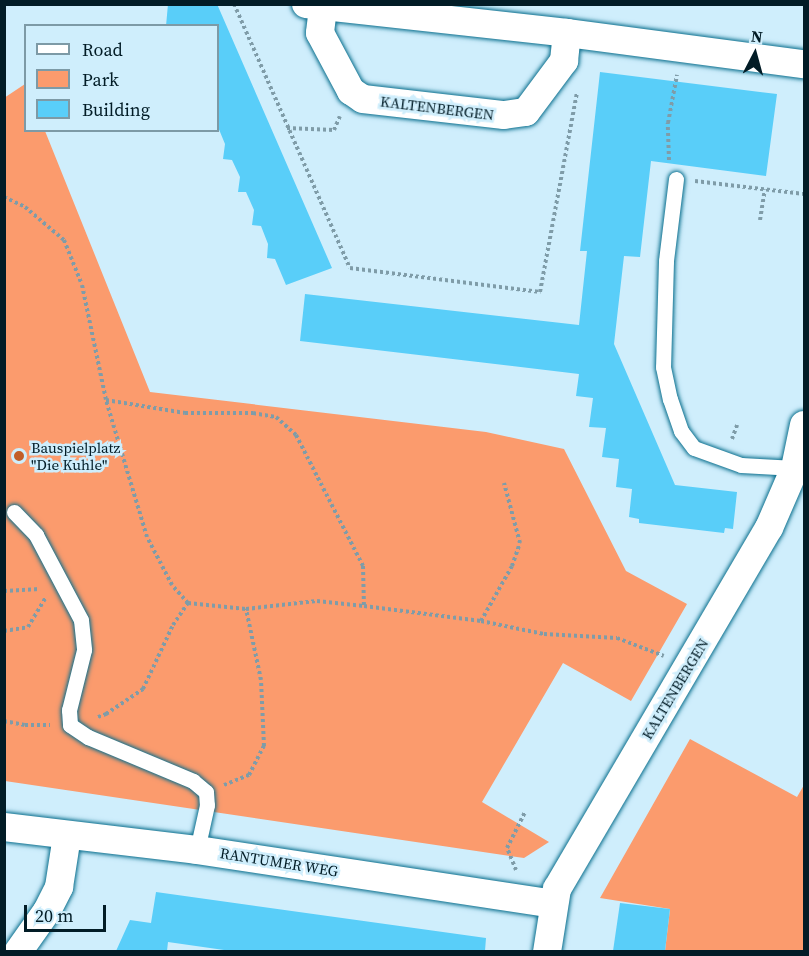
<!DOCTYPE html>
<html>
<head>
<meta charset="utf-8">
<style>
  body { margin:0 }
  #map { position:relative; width:809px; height:956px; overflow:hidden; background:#cfeefc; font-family:"Source Serif 4",serif }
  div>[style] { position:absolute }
  .green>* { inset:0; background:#fb9b6d }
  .building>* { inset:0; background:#59cef9 }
  .path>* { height:4px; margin-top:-2px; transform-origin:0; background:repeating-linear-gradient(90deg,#7f9ca8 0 3px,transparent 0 6px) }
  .roads { filter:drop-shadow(0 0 2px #0a6f8e) drop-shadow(0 0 2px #0a6f8e) }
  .lane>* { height:15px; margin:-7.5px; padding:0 7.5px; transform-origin:7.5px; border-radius:7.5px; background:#fff }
  .street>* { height:28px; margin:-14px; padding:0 14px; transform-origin:14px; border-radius:14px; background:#fff }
  .dots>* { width:16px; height:16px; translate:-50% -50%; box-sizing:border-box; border:3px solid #cfeefc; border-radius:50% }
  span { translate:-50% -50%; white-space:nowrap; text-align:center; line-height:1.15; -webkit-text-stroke:5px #cfeefc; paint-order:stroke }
  .street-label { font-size:15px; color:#021c26 }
  .poi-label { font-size:15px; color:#021c26 }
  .left { translate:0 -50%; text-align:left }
  .frame { position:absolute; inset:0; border:6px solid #021c26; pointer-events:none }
  .legend { position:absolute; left:24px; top:24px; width:195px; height:108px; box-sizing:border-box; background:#cfeefc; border:2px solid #7d9aa6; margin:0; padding:8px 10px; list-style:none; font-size:18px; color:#021c26 }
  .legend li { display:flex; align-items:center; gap:12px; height:30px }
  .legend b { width:30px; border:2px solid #7d9aa6 }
  .north { position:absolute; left:725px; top:24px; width:60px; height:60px; -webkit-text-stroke:4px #cfeefc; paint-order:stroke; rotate:6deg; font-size:16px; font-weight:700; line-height:24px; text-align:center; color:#021c26 }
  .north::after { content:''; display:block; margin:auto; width:21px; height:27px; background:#021c26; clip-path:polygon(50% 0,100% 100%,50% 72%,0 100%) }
  .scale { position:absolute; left:24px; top:905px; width:82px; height:27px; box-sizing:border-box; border:3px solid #021c26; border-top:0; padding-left:8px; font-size:18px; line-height:21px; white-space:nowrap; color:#021c26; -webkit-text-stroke:4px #cfeefc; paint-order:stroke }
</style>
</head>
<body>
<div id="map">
  <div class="green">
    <div style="clip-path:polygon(25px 84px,26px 130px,45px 131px,150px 392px,486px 432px,564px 449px,626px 571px,687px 604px,631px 701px,563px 663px,482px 802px,549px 842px,524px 858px,5px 781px,4px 98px)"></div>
    <div style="clip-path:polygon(690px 739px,797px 797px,804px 785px,804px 951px,665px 951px,670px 909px,600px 898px)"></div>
  </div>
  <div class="building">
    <div style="clip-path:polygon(168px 4px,217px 4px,332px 268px,286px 285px,275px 259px,267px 258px,268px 244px,261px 226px,252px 225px,254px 210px,246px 192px,238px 192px,240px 177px,232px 160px,223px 159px,225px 144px,218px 127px,218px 26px,166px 26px)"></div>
    <div style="clip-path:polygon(600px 72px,777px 94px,766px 176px,651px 161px,640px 257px,624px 256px,614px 344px,675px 485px,737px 492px,733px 529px,725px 528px,724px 533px,639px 523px,639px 519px,629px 517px,632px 489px,616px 487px,619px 459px,602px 457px,606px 428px,589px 427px,593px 398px,576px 396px,579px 374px,300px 341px,305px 294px,579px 325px,587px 251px,580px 251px)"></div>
    <div style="clip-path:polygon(156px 892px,486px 938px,485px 951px,231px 951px,168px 942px,167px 951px,116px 951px,130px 920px,151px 923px)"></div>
    <div style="clip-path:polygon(620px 903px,670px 909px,665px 951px,613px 951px)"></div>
  </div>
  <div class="path">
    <div style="left:234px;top:4px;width:288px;rotate:66.3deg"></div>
    <div style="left:350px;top:268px;width:192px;rotate:7.2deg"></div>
    <div style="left:540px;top:292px;width:203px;rotate:-79.5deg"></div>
    <div style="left:287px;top:128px;width:47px;rotate:2.4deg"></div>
    <div style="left:334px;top:130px;width:15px;rotate:-67deg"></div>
    <div style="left:669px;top:160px;width:37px;rotate:-92deg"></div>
    <div style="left:668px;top:123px;width:49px;rotate:-79.4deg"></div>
    <div style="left:695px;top:181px;width:110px;rotate:6.8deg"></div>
    <div style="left:4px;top:197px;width:23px;rotate:25deg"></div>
    <div style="left:25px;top:207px;width:51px;rotate:40.2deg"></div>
    <div style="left:64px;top:240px;width:48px;rotate:68.2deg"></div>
    <div style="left:82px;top:285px;width:117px;rotate:78.2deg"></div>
    <div style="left:760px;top:220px;width:31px;rotate:-81deg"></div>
    <div style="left:732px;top:439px;width:15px;rotate:-70deg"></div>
    <div style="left:4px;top:591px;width:36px;rotate:-3deg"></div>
    <div style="left:188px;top:603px;width:24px;rotate:-132deg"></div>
    <div style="left:172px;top:585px;width:54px;rotate:-117.5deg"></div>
    <div style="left:147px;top:537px;width:143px;rotate:-106.7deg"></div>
    <div style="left:106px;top:400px;width:80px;rotate:9.3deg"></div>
    <div style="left:185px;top:413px;width:68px"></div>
    <div style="left:253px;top:413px;width:23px;rotate:10deg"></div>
    <div style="left:276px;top:417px;width:27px;rotate:42deg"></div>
    <div style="left:296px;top:435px;width:147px;rotate:62.9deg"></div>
    <div style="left:363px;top:566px;width:40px;rotate:88.6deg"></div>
    <div style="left:481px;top:621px;width:63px;rotate:-60.6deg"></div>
    <div style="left:512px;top:566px;width:24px;rotate:-71deg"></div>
    <div style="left:520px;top:543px;width:62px;rotate:-104.9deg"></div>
    <div style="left:4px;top:631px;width:24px;rotate:-9deg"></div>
    <div style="left:28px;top:627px;width:35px;rotate:-59deg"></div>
    <div style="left:98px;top:717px;width:9px;rotate:-21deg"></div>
    <div style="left:106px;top:714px;width:45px;rotate:-34deg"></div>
    <div style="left:143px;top:689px;width:71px;rotate:-64.9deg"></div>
    <div style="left:173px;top:625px;width:27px;rotate:-56deg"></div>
    <div style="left:188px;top:603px;width:58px;rotate:5.9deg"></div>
    <div style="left:4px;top:721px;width:21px;rotate:11deg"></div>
    <div style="left:25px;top:725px;width:25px"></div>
    <div style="left:224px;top:785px;width:27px;rotate:-22deg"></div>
    <div style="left:249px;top:775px;width:33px;rotate:-63deg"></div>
    <div style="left:264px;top:746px;width:66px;rotate:-92.6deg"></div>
    <div style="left:261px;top:680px;width:73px;rotate:-101.9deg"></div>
    <div style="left:246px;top:609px;width:71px;rotate:-6.4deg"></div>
    <div style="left:317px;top:601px;width:47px;rotate:6.1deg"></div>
    <div style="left:364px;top:606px;width:118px;rotate:7.3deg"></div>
    <div style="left:481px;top:621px;width:64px;rotate:11.7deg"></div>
    <div style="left:544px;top:634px;width:73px;rotate:3.1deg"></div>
    <div style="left:617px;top:638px;width:50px;rotate:21deg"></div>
    <div style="left:516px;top:870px;width:24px;rotate:-112deg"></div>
    <div style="left:507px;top:848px;width:40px;rotate:-63.4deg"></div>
  </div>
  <div class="roads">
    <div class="lane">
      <div style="left:676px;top:179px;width:83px;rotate:97deg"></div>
      <div style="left:666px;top:261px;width:106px;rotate:91.6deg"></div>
      <div style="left:663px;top:367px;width:33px;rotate:78deg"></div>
      <div style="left:670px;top:399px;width:34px;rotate:71deg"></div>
      <div style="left:681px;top:431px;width:21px;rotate:53deg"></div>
      <div style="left:694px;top:448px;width:50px;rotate:19.9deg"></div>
      <div style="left:741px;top:465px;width:54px;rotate:3.2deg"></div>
      <div style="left:14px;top:512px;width:32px;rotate:46deg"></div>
      <div style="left:36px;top:535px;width:96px;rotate:62.1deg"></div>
      <div style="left:81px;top:620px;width:30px;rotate:84deg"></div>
      <div style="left:84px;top:650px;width:62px;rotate:104deg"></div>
      <div style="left:69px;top:710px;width:15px;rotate:86deg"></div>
      <div style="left:70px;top:725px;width:22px;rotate:34deg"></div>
      <div style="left:88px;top:737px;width:114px;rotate:22.7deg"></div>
      <div style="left:193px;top:781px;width:17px;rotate:40deg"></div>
      <div style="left:206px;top:792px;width:13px;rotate:86deg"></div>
      <div style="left:207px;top:805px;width:46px;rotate:102.5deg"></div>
    </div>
    <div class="street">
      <div style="left:306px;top:4px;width:263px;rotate:6.3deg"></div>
      <div style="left:567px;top:33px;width:239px;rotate:7.5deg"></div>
      <div style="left:323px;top:8px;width:25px;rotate:97deg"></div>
      <div style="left:320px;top:33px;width:66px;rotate:61.9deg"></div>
      <div style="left:351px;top:91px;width:14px;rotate:34deg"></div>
      <div style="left:363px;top:99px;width:142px;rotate:6.5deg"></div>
      <div style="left:504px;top:115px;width:22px;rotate:-8deg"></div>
      <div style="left:526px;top:112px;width:64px;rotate:-53.3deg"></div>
      <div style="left:564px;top:61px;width:28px;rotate:-84deg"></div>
      <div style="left:4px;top:827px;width:194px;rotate:6.8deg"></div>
      <div style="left:197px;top:850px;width:360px;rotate:8.6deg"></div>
      <div style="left:18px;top:952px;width:50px;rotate:-54.7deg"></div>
      <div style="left:47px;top:911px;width:27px;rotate:-63deg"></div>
      <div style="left:59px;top:887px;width:52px;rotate:-81.1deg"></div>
      <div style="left:547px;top:952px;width:64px;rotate:-81deg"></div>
      <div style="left:557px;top:889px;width:419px;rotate:-59.6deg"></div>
      <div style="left:769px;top:528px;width:65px;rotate:-66.6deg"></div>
      <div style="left:795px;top:468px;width:44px;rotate:-78.2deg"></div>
    </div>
  </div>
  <div class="dots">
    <div style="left:19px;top:456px;background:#c25e28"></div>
  </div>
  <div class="street-label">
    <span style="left:437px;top:108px;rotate:7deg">KALTENBERGEN</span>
    <span style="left:675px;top:689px;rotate:-59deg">KALTENBERGEN</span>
    <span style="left:279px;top:862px;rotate:9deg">RANTUMER WEG</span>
  </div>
  <div class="poi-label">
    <span class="left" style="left:31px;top:456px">Bauspielplatz<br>"Die Kuhle"</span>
  </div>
  <div class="frame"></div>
  <ul class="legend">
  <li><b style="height:8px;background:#fff"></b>Road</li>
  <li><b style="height:16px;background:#fb9b6d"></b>Park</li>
  <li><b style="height:16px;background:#59cef9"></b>Building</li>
  </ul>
  <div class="north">N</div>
  <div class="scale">20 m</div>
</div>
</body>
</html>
